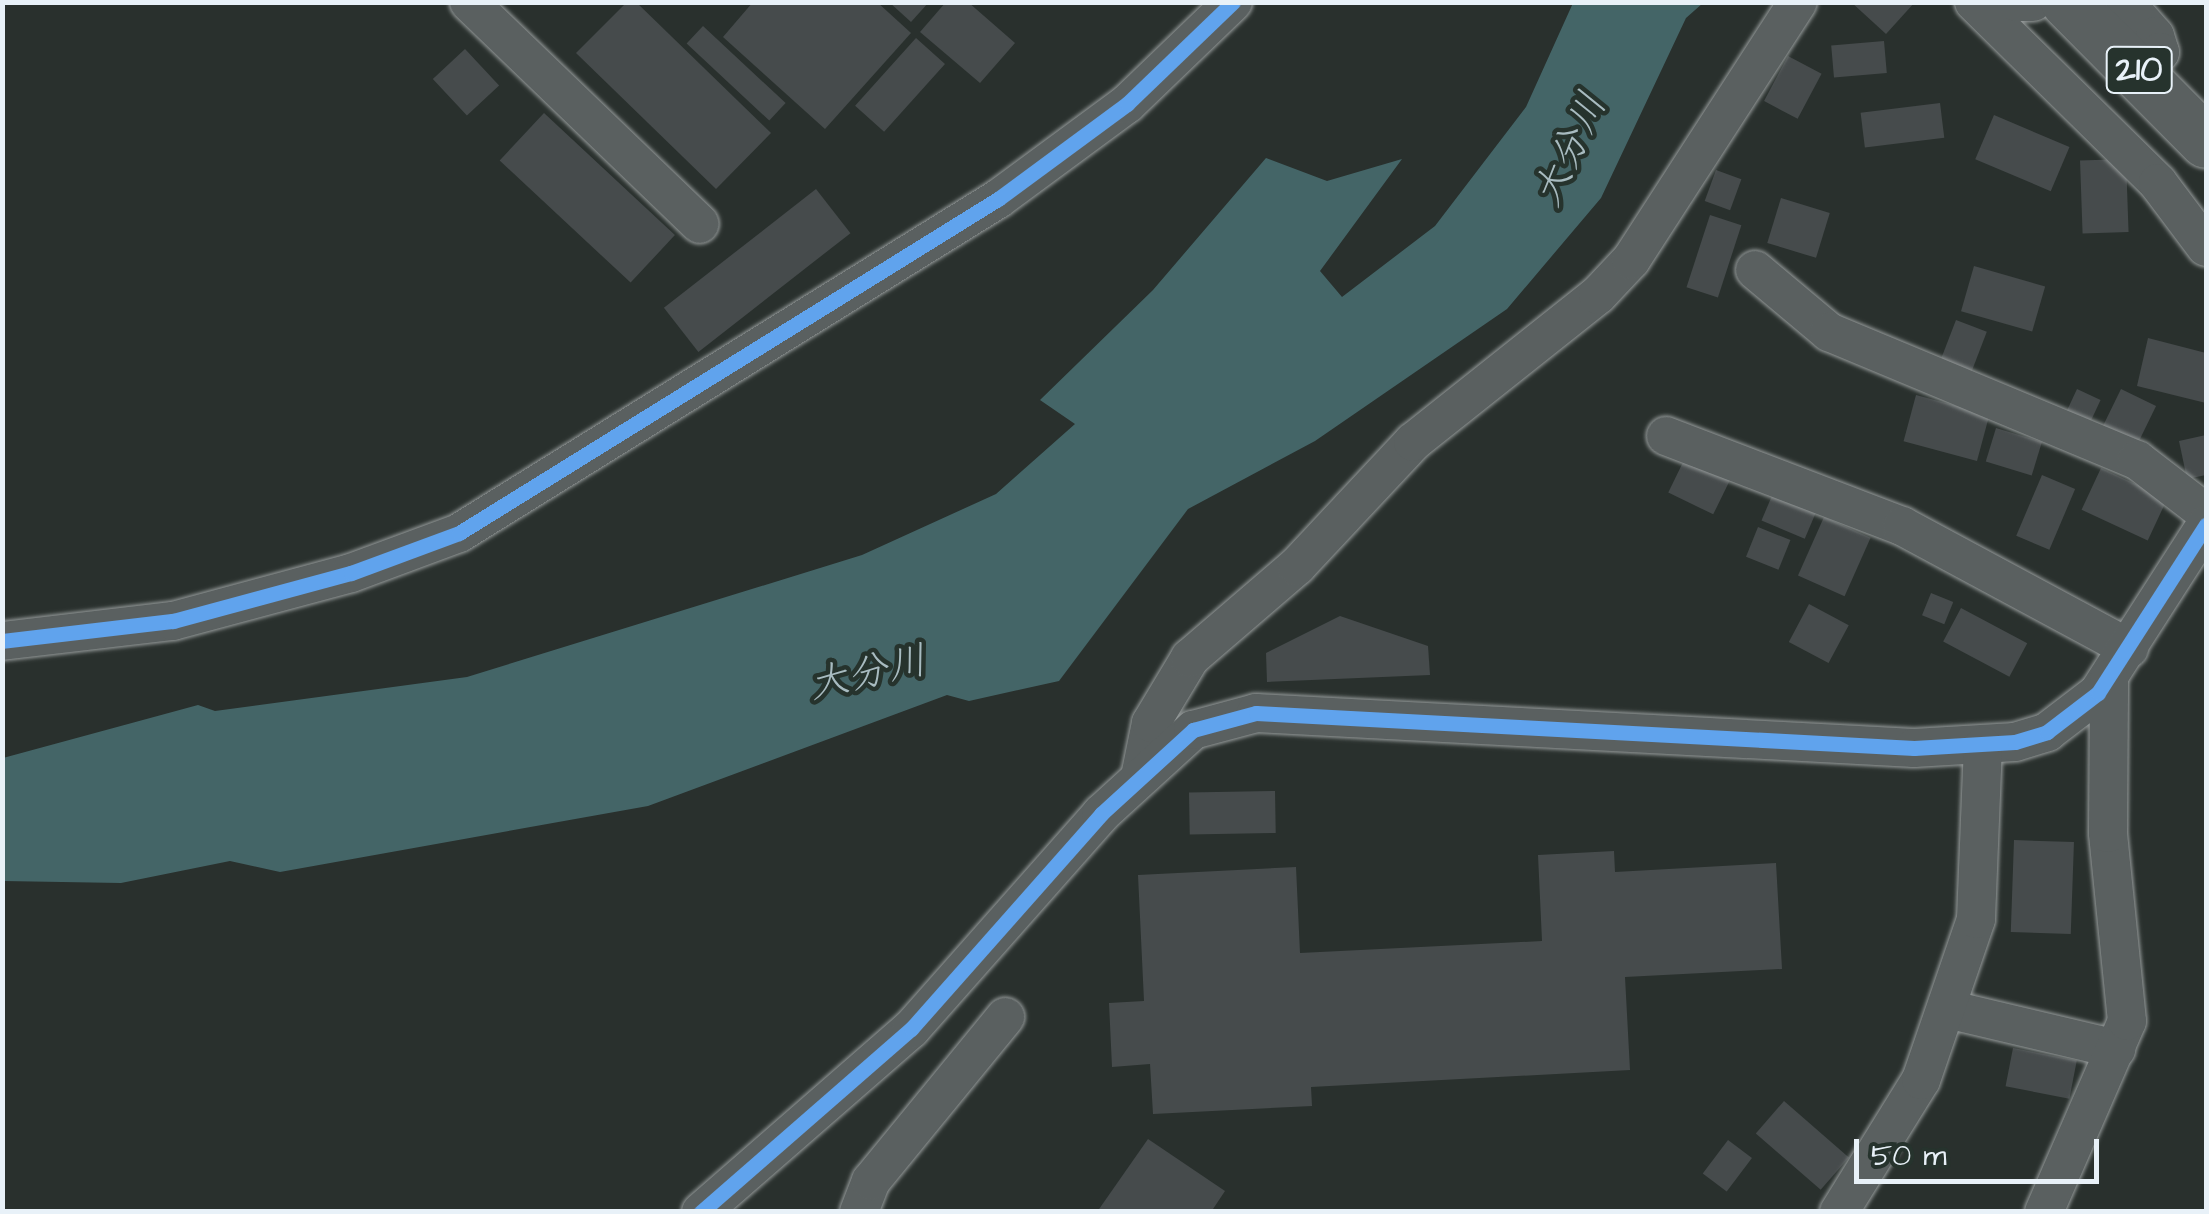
<!DOCTYPE html>
<html>
<head>
<meta charset="utf-8">
<style>
  body { margin:0 }
  #map { position:relative; width:2209px; height:1214px; overflow:hidden; background:#29302d; font-family:"Architects Daughter","Klee One",sans-serif }
  div>[style] { position:absolute }
  .water>* { inset:0; background:#446567 }
  .building>* { inset:0; background:#464b4c; transform-origin:0 0 }
  .roads { filter:drop-shadow(0 0 2px #959a9a) drop-shadow(0 0 2px #959a9a) }
  .minor>* { height:38px; margin:-19px; padding:0 19px; transform-origin:19px; border-radius:19px; background:#5a6060 }
  .highway>* { height:52px; margin:-26px; padding:0 26px; transform-origin:26px; border-radius:26px; background:#5a6060 }
  .cycleway>* { height:15px; margin:-7.5px; padding:0 7.5px; transform-origin:7.5px; border-radius:7.5px; background:#60a3ed }
  span { translate:-50% -50%; white-space:nowrap; text-align:center; line-height:1.15; -webkit-text-stroke:9px #26332d; paint-order:stroke }
  .shield-label span { padding:2px 8px; background:#26332d; border:2px solid; border-radius:8px; -webkit-text-stroke-width:0 }
  .shield-label { font-size:35px; color:#e8f1f8; font-weight:700 }
  .water-label { font-size:40px; color:#a8bbc0; font-style:italic }
  .frame { position:absolute; inset:0; border:5px solid #e8f1f8; pointer-events:none }
  .scale { position:absolute; left:1854px; top:1139px; width:245px; height:45px; box-sizing:border-box; border:5px solid #e8f1f8; border-top:0; padding-left:12px; font-size:30px; line-height:35px; white-space:nowrap; color:#e8f1f8; -webkit-text-stroke:8px #26332d; paint-order:stroke }
</style>
</head>
<body>
<div id="map">
  <div class="water">
    <div style="clip-path:polygon(1573px 3px,1703px 3px,1686px 18px,1601px 198px,1507px 309px,1315px 441px,1188px 509px,1059px 681px,969px 701px,947px 695px,648px 806px,280px 872px,230px 861px,121px 883px,3px 881px,3px 758px,198px 705px,215px 711px,467px 677px,862px 555px,996px 494px,1075px 424px,1040px 400px,1153px 290px,1266px 158px,1327px 181px,1402px 159px,1320px 271px,1342px 297px,1435px 226px,1526px 107px)"></div>
  </div>
  <div class="building">
    <div style="clip-path:polygon(627px 2px,636px 2px,771px 133px,716px 189px,576px 53px)"></div>
    <div style="clip-path:polygon(753px 2px,877px 2px,911px 33px,825px 129px,723px 37px)"></div>
    <div style="clip-path:polygon(889px 2px,929px 2px,911px 22px)"></div>
    <div style="clip-path:polygon(946px 2px,968px 2px,1015px 43px,980px 83px,920px 32px)"></div>
    <div style="clip-path:polygon(1851px 2px,1915px 2px,1886px 34px)"></div>
    <div style="left:703px;top:26px;width:113px;height:24px;rotate:43deg"></div>
    <div style="left:916px;top:38px;width:39px;height:91px;rotate:42deg"></div>
    <div style="left:1884px;top:41px;width:32px;height:53px;rotate:85deg"></div>
    <div style="left:465px;top:49px;width:50px;height:44px;rotate:47deg"></div>
    <div style="left:1788px;top:56px;width:38px;height:51px;rotate:28deg"></div>
    <div style="left:1940px;top:103px;width:35px;height:80px;rotate:83deg"></div>
    <div style="left:544px;top:113px;width:179px;height:65px;rotate:43deg"></div>
    <div style="left:1994px;top:115px;width:82px;height:48px;rotate:23deg"></div>
    <div style="left:2126px;top:159px;width:73px;height:46px;rotate:88deg"></div>
    <div style="left:1716px;top:170px;width:27px;height:33px;rotate:20deg"></div>
    <div style="left:816px;top:189px;width:56px;height:193px;rotate:52deg"></div>
    <div style="left:1781px;top:198px;width:51px;height:47px;rotate:17deg"></div>
    <div style="left:1710px;top:215px;width:33px;height:76px;rotate:18deg"></div>
    <div style="left:1974px;top:266px;width:74px;height:47px;rotate:16deg"></div>
    <div style="left:1956px;top:320px;width:33px;height:51px;rotate:21deg"></div>
    <div style="clip-path:polygon(2148px 338px,2206px 353px,2206px 403px,2137px 386px)"></div>
    <div style="left:2077px;top:389px;width:26px;height:30px;rotate:25deg"></div>
    <div style="left:2121px;top:389px;width:39px;height:47px;rotate:26deg"></div>
    <div style="left:1916px;top:395px;width:76px;height:48px;rotate:15deg"></div>
    <div style="left:1996px;top:428px;width:48px;height:35px;rotate:17deg"></div>
    <div style="clip-path:polygon(2206px 435px,2206px 475px,2187px 479px,2179px 441px)"></div>
    <div style="left:1688px;top:452px;width:50px;height:45px;rotate:26deg"></div>
    <div style="left:2101px;top:468px;width:73px;height:46px;rotate:25deg"></div>
    <div style="left:2042px;top:475px;width:36px;height:66px;rotate:23deg"></div>
    <div style="left:1774px;top:491px;width:47px;height:32px;rotate:23deg"></div>
    <div style="left:1824px;top:517px;width:51px;height:64px;rotate:24deg"></div>
    <div style="left:1758px;top:527px;width:35px;height:32px;rotate:22deg"></div>
    <div style="left:1931px;top:593px;width:24px;height:24px;rotate:22deg"></div>
    <div style="left:1809px;top:604px;width:45px;height:43px;rotate:28deg"></div>
    <div style="left:1961px;top:608px;width:75px;height:38px;rotate:28deg"></div>
    <div style="clip-path:polygon(1340px 616px,1428px 646px,1430px 675px,1267px 682px,1266px 653px)"></div>
    <div style="left:1275px;top:791px;width:42px;height:86px;rotate:89deg"></div>
    <div style="left:2014px;top:840px;width:60px;height:92px;rotate:2deg"></div>
    <div style="clip-path:polygon(1614px 851px,1615px 872px,1776px 863px,1782px 969px,1625px 977px,1630px 1070px,1311px 1087px,1312px 1106px,1153px 1114px,1150px 1064px,1112px 1067px,1109px 1003px,1144px 1001px,1138px 875px,1296px 867px,1300px 953px,1542px 941px,1538px 855px)"></div>
    <div style="left:2013px;top:1048px;width:65px;height:39px;rotate:11deg"></div>
    <div style="left:1784px;top:1101px;width:86px;height:43px;rotate:41deg"></div>
    <div style="clip-path:polygon(1148px 1139px,1225px 1191px,1211px 1212px,1097px 1212px)"></div>
    <div style="left:1728px;top:1140px;width:30px;height:42px;rotate:37deg"></div>
  </div>
  <div class="roads">
    <div class="minor">
      <div style="left:469px;top:2px;width:320px;rotate:43.9deg"></div>
      <div style="left:1974px;top:2px;width:258px;rotate:44.5deg"></div>
      <div style="left:2158px;top:183px;width:80px;rotate:53.1deg"></div>
      <div style="left:2016px;top:2px;width:17px"></div>
      <div style="left:2125px;top:2px;width:45px;rotate:48.6deg"></div>
      <div style="left:2155px;top:36px;width:17px;rotate:73deg"></div>
      <div style="left:2160px;top:52px;width:28px;rotate:134deg"></div>
      <div style="left:1755px;top:270px;width:97px;rotate:40deg"></div>
      <div style="left:1829px;top:332px;width:334px;rotate:22.6deg"></div>
      <div style="left:2137px;top:460px;width:87px;rotate:37.5deg"></div>
      <div style="left:1666px;top:436px;width:253px;rotate:20.9deg"></div>
      <div style="left:1902px;top:526px;width:258px;rotate:28.3deg"></div>
      <div style="left:2px;top:641px;width:172px;rotate:-6.7deg"></div>
      <div style="left:173px;top:621px;width:184px;rotate:-15.1deg"></div>
      <div style="left:351px;top:573px;width:115px;rotate:-20.3deg"></div>
      <div style="left:459px;top:533px;width:634px;rotate:-31.79deg"></div>
      <div style="left:998px;top:199px;width:160px;rotate:-36.4deg"></div>
      <div style="left:1127px;top:104px;width:147px;rotate:-43.9deg"></div>
      <div style="left:1141px;top:772px;width:50px;rotate:-78.5deg"></div>
      <div style="left:1151px;top:723px;width:76px;rotate:-59deg"></div>
      <div style="left:1190px;top:658px;width:141px;rotate:-40.7deg"></div>
      <div style="left:1297px;top:566px;width:170px;rotate:-46.9deg"></div>
      <div style="left:1413px;top:442px;width:236px;rotate:-38.5deg"></div>
      <div style="left:1598px;top:295px;width:48px;rotate:-46.7deg"></div>
      <div style="left:1631px;top:260px;width:307px;rotate:-57.1deg"></div>
      <div style="left:1947px;top:1009px;width:174px;rotate:13.3deg"></div>
      <div style="left:701px;top:1212px;width:279px;rotate:-41.1deg"></div>
      <div style="left:911px;top:1029px;width:287px;rotate:-48.5deg"></div>
      <div style="left:1101px;top:814px;width:125px;rotate:-42.4deg"></div>
      <div style="left:1193px;top:730px;width:65px;rotate:-15.1deg"></div>
      <div style="left:1256px;top:713px;width:659px;rotate:3.04deg"></div>
      <div style="left:1914px;top:748px;width:101px;rotate:-3.4deg"></div>
      <div style="left:2015px;top:742px;width:34px;rotate:-17deg"></div>
      <div style="left:2047px;top:732px;width:64px;rotate:-37.4deg"></div>
      <div style="left:2098px;top:693px;width:200px;rotate:-57.3deg"></div>
      <div style="left:859px;top:1212px;width:33px;rotate:-69deg"></div>
      <div style="left:871px;top:1181px;width:212px;rotate:-50.7deg"></div>
      <div style="left:1839px;top:1212px;width:155px;rotate:-58.2deg"></div>
      <div style="left:1921px;top:1080px;width:170px;rotate:-71.1deg"></div>
      <div style="left:1976px;top:919px;width:173px;rotate:-87.7deg"></div>
      <div style="left:2044px;top:1212px;width:208px;rotate:-66.5deg"></div>
      <div style="left:2127px;top:1021px;width:189px;rotate:-95.8deg"></div>
      <div style="left:2108px;top:833px;width:154px;rotate:-89.6deg"></div>
    </div>
    <div class="highway">
      <div style="left:2067px;top:2px;width:197px;rotate:45.2deg"></div>
    </div>
  </div>
  <div class="cycleway">
    <div style="left:2px;top:641px;width:172px;rotate:-6.7deg"></div>
    <div style="left:173px;top:621px;width:184px;rotate:-15.1deg"></div>
    <div style="left:351px;top:573px;width:115px;rotate:-20.3deg"></div>
    <div style="left:459px;top:533px;width:634px;rotate:-31.79deg"></div>
    <div style="left:998px;top:199px;width:160px;rotate:-36.4deg"></div>
    <div style="left:1127px;top:104px;width:147px;rotate:-43.9deg"></div>
    <div style="left:701px;top:1212px;width:279px;rotate:-41.1deg"></div>
    <div style="left:911px;top:1029px;width:287px;rotate:-48.5deg"></div>
    <div style="left:1101px;top:814px;width:125px;rotate:-42.4deg"></div>
    <div style="left:1193px;top:730px;width:65px;rotate:-15.1deg"></div>
    <div style="left:1256px;top:713px;width:659px;rotate:3.04deg"></div>
    <div style="left:1914px;top:748px;width:101px;rotate:-3.4deg"></div>
    <div style="left:2015px;top:742px;width:34px;rotate:-17deg"></div>
    <div style="left:2047px;top:732px;width:64px;rotate:-37.4deg"></div>
    <div style="left:2098px;top:693px;width:200px;rotate:-57.3deg"></div>
  </div>
  <div class="shield-label">
    <span style="left:2139px;top:70px">210</span>
  </div>
  <div class="water-label">
    <span style="left:1571px;top:150px;rotate:-65deg">大分川</span>
    <span style="left:868px;top:674px;rotate:-13deg">大分川</span>
  </div>
  <div class="frame"></div>
  <div class="scale">50 m</div>
</div>
</body>
</html>
